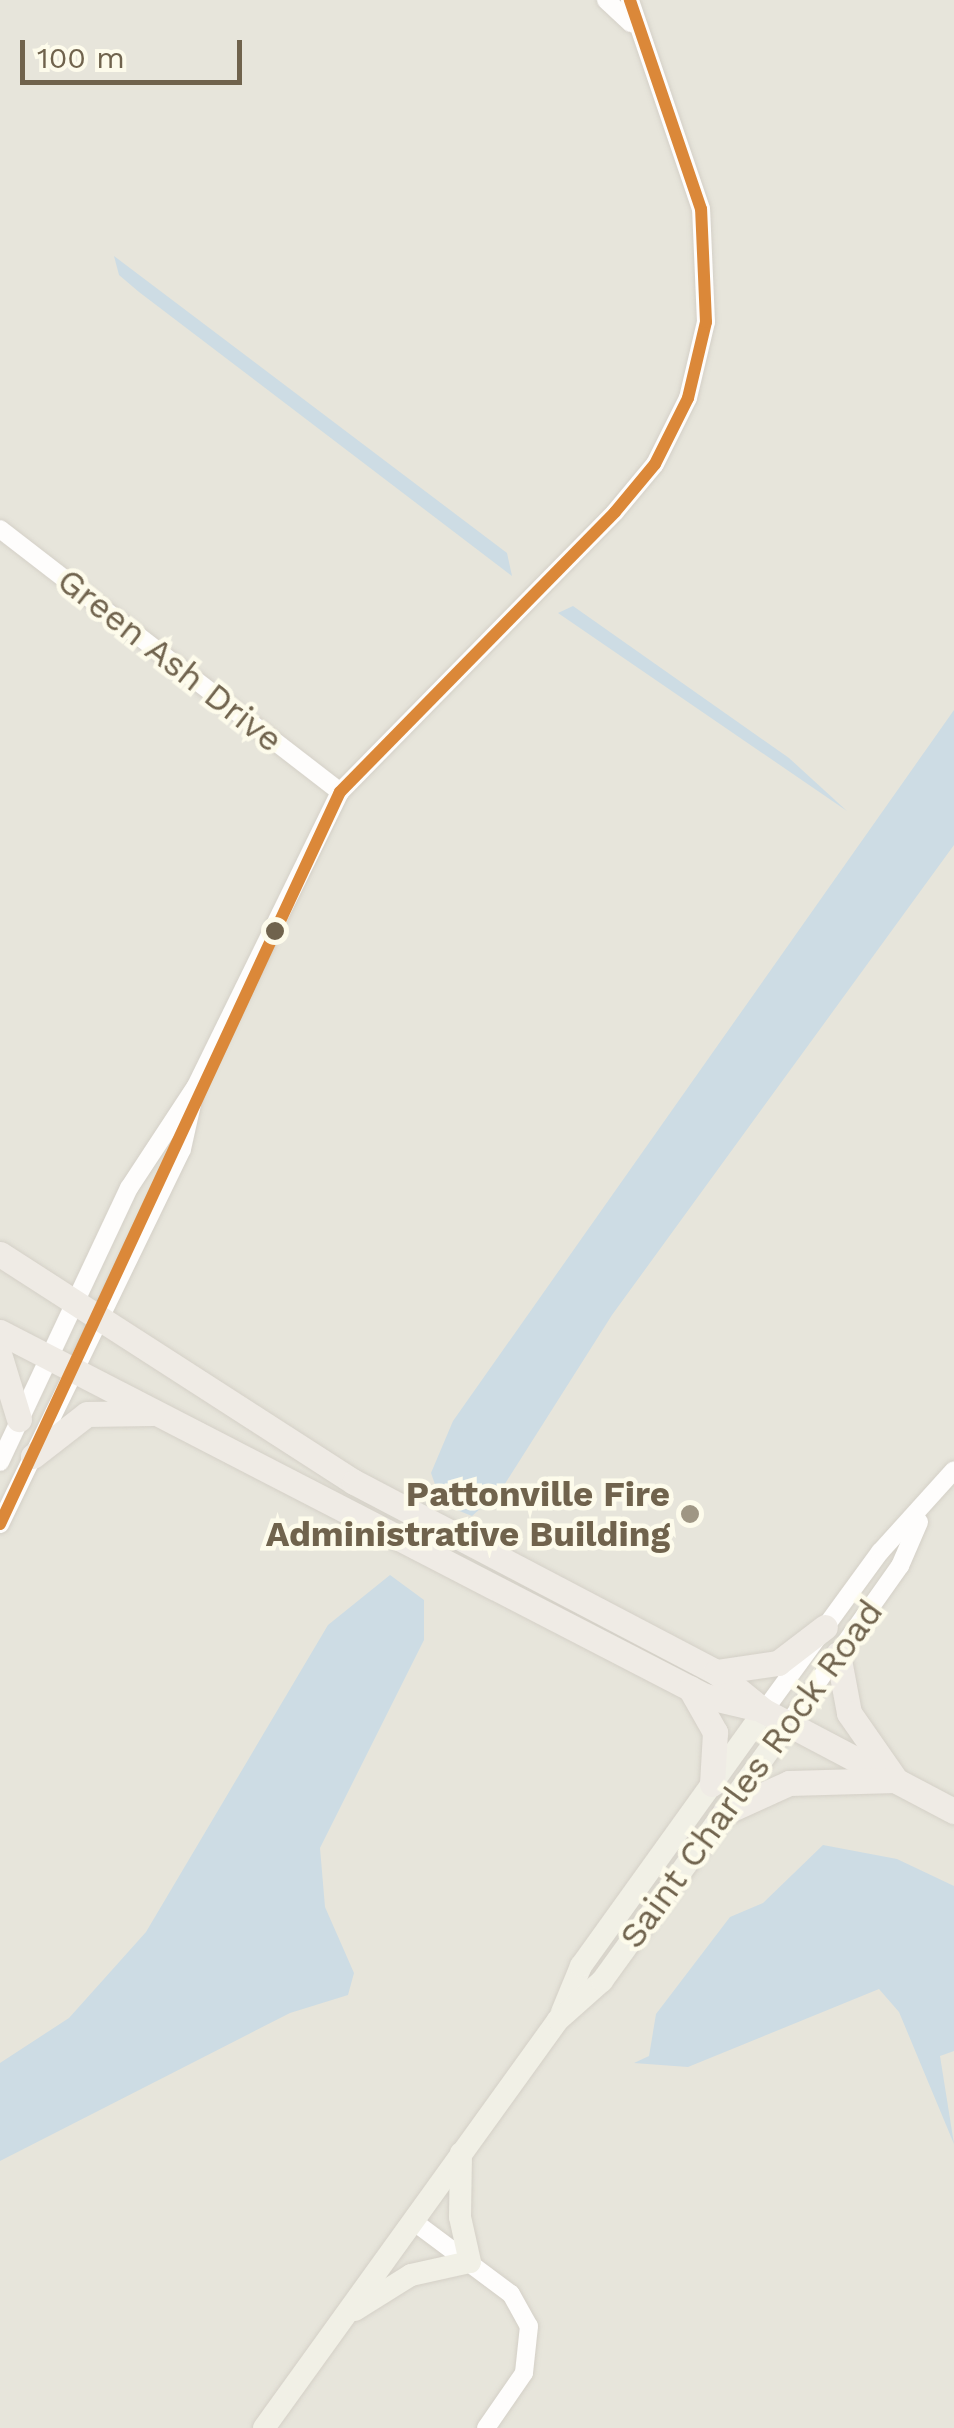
<!DOCTYPE html>
<html>
<head>
<meta charset="utf-8">
<style>
  body { margin:0 }
  #map { position:relative; width:954px; height:2428px; overflow:hidden; background:#f6f4ea; font-family:"Work Sans",sans-serif }
  div>[style] { position:absolute }
  .industrial>* { inset:0; background:#e7e5db; transform-origin:0 0 }
  .water>* { inset:0; background:#cddce4 }
  .roads { filter:drop-shadow(0 0 2px #d4d0c7) drop-shadow(0 0 2px #d4d0c7) }
  .minor>* { height:18px; margin:-9px; padding:0 9px; transform-origin:9px; border-radius:9px; background:#fefdfc }
  .major>* { height:22px; margin:-11px; padding:0 11px; transform-origin:11px; border-radius:11px; background:#f1f0e6 }
  .highway>* { height:25px; margin:-12.5px; padding:0 12.5px; transform-origin:12.5px; border-radius:12.5px; background:#efebe5 }
  .bus-1>* { height:12px; margin:-6px; padding:0 6px; transform-origin:6px; border-radius:6px; background:#db8839 }
  .dots>* { width:28px; height:28px; translate:-50% -50%; box-sizing:border-box; border:5px solid #fdfbeb; border-radius:50% }
  span { translate:-50% -50%; white-space:nowrap; text-align:center; line-height:1.15; -webkit-text-stroke:9px #fdfbeb; paint-order:stroke }
  .street-label { font-size:35px; color:#70634d }
  .poi-label { font-size:35px; color:#70634d; font-weight:700 }
  .right { translate:-100% -50%; text-align:right }
  .scale { position:absolute; left:20px; top:40px; width:222px; height:45px; box-sizing:border-box; border:5px solid #70634d; border-top:0; padding-left:12px; font-size:30px; line-height:35px; white-space:nowrap; color:#70634d; -webkit-text-stroke:8px #fdfbeb; paint-order:stroke }
</style>
</head>
<body>
<div id="map">
  <div class="industrial">
    <div style="left:0;top:0;width:954px;height:2428px"></div>
  </div>
  <div class="water">
    <div style="clip-path:polygon(114px 256px,507px 553px,512px 576px,139px 292px,119px 275px)"></div>
    <div style="clip-path:polygon(573px 606px,789px 758px,847px 811px,558px 613px)"></div>
    <div style="clip-path:polygon(954px 710px,954px 845px,612px 1315px,501px 1490px,472px 1516px,442px 1504px,431px 1473px,453px 1421px)"></div>
    <div style="clip-path:polygon(390px 1575px,424px 1600px,424px 1640px,320px 1848px,325px 1907px,354px 1973px,348px 1995px,290px 2013px,0 2161px,0 2063px,69px 2018px,146px 1932px,328px 1625px)"></div>
    <div style="clip-path:polygon(823px 1845px,897px 1859px,954px 1886px,954px 2051px,940px 2056px,954px 2144px,899px 2012px,879px 1989px,688px 2067px,634px 2063px,649px 2056px,656px 2014px,730px 1917px,763px 1903px)"></div>
  </div>
  <div class="roads">
    <div class="minor">
      <div style="left:606px;top:0;width:34px;rotate:43deg"></div>
      <div style="left:0;top:529px;width:430px;rotate:37.7deg"></div>
      <div style="left:0;top:1462px;width:303px;rotate:-64.8deg"></div>
      <div style="left:129px;top:1188px;width:122px;rotate:-56.7deg"></div>
      <div style="left:196px;top:1086px;width:327px;rotate:-63.9deg"></div>
      <div style="left:340px;top:792px;width:392px;rotate:-45.5deg"></div>
      <div style="left:615px;top:512px;width:62px;rotate:-50.2deg"></div>
      <div style="left:655px;top:464px;width:74px;rotate:-63.4deg"></div>
      <div style="left:688px;top:398px;width:78px;rotate:-76.7deg"></div>
      <div style="left:706px;top:322px;width:113px;rotate:-92.5deg"></div>
      <div style="left:701px;top:209px;width:221px;rotate:-108.8deg"></div>
      <div style="left:0;top:1524px;width:417px;rotate:-64.1deg"></div>
      <div style="left:182px;top:1149px;width:59px;rotate:-77.4deg"></div>
      <div style="left:764px;top:1711px;width:197px;rotate:-53.9deg"></div>
      <div style="left:880px;top:1552px;width:110px;rotate:-47.9deg"></div>
      <div style="left:788px;top:1724px;width:194px;rotate:-54.7deg"></div>
      <div style="left:900px;top:1566px;width:48px;rotate:-66.6deg"></div>
      <div style="left:413px;top:2221px;width:122px;rotate:36.7deg"></div>
      <div style="left:511px;top:2294px;width:37px;rotate:61deg"></div>
      <div style="left:529px;top:2326px;width:47px;rotate:96.1deg"></div>
      <div style="left:524px;top:2373px;width:67px;rotate:124.6deg"></div>
    </div>
    <div class="major">
      <div style="left:562px;top:2012px;width:50px;rotate:-67.6deg"></div>
      <div style="left:581px;top:1966px;width:314px;rotate:-54.3deg"></div>
      <div style="left:355px;top:2310px;width:66px;rotate:-32deg"></div>
      <div style="left:411px;top:2275px;width:60px;rotate:-12.4deg"></div>
      <div style="left:470px;top:2262px;width:46px;rotate:-102.5deg"></div>
      <div style="left:460px;top:2217px;width:64px;rotate:-89.1deg"></div>
      <div style="left:264px;top:2428px;width:503px;rotate:-54.22deg"></div>
      <div style="left:558px;top:2020px;width:59px;rotate:-41.6deg"></div>
      <div style="left:602px;top:1981px;width:317px;rotate:-54.1deg"></div>
    </div>
    <div class="highway">
      <div style="left:0;top:1254px;width:421px;rotate:32.8deg"></div>
      <div style="left:354px;top:1482px;width:409px;rotate:27.7deg"></div>
      <div style="left:716px;top:1672px;width:62px;rotate:39.1deg"></div>
      <div style="left:764px;top:1711px;width:215px;rotate:27.8deg"></div>
      <div style="left:0;top:1332px;width:793px;rotate:27.31deg"></div>
      <div style="left:705px;top:1696px;width:51px;rotate:13.5deg"></div>
      <div style="left:0;top:1357px;width:65px;rotate:73deg"></div>
      <div style="left:33px;top:1456px;width:68px;rotate:-37.9deg"></div>
      <div style="left:87px;top:1414px;width:65px;rotate:-0.9deg"></div>
      <div style="left:838px;top:1654px;width:60px;rotate:79.4deg"></div>
      <div style="left:849px;top:1713px;width:77px;rotate:55.1deg"></div>
      <div style="left:716px;top:1672px;width:63px;rotate:-8.3deg"></div>
      <div style="left:778px;top:1663px;width:59px;rotate:-37.5deg"></div>
      <div style="left:690px;top:1688px;width:51px;rotate:60.4deg"></div>
      <div style="left:715px;top:1732px;width:52px;rotate:93.3deg"></div>
      <div style="left:725px;top:1812px;width:70px;rotate:-24.4deg"></div>
      <div style="left:789px;top:1783px;width:107px;rotate:-1.6deg"></div>
    </div>
  </div>
  <div class="bus-1">
    <div style="left:0;top:1524px;width:807px;rotate:-65.09deg"></div>
    <div style="left:340px;top:792px;width:392px;rotate:-45.5deg"></div>
    <div style="left:615px;top:512px;width:62px;rotate:-50.2deg"></div>
    <div style="left:655px;top:464px;width:74px;rotate:-63.4deg"></div>
    <div style="left:688px;top:398px;width:78px;rotate:-76.7deg"></div>
    <div style="left:706px;top:322px;width:113px;rotate:-92.5deg"></div>
    <div style="left:701px;top:209px;width:221px;rotate:-108.8deg"></div>
  </div>
  <div class="dots">
    <div style="left:275px;top:931px;background:#70634d"></div>
    <div style="left:690px;top:1514px;background:#9f9684"></div>
  </div>
  <div class="street-label">
    <span style="left:170px;top:660px;rotate:38deg">Green Ash Drive</span>
    <span style="left:751px;top:1774px;rotate:-54deg">Saint Charles Rock Road</span>
  </div>
  <div class="poi-label">
    <span class="right" style="left:670px;top:1514px">Pattonville Fire<br>Administrative Building</span>
  </div>
  <div class="scale">100 m</div>
</div>
</body>
</html>
